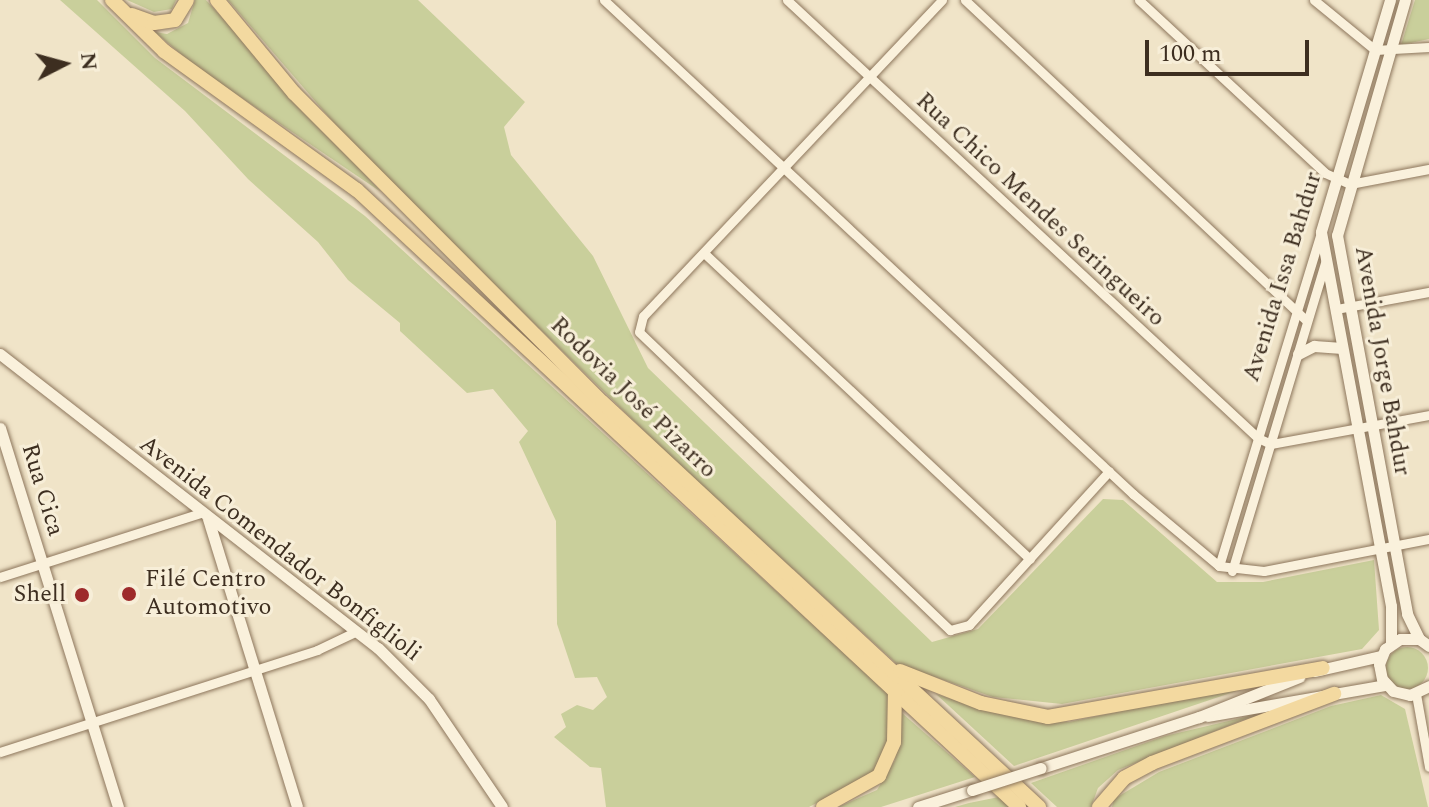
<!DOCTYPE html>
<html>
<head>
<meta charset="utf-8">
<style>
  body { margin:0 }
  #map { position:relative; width:1429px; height:807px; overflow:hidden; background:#f0e4c8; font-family:Spectral,serif }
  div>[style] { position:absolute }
  .green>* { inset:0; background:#c9cf9b }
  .round { border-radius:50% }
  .roads { filter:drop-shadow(0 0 2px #8d765c) drop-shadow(0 0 2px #8d765c) }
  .minor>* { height:9px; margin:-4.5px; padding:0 4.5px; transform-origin:4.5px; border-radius:4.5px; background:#faf1dc }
  .tertiary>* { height:11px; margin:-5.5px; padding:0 5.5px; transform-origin:5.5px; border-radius:5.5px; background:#faf1dc }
  .primary>* { height:14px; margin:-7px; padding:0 7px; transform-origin:7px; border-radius:7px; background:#f3d9a0 }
  .bridges { filter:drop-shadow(0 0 2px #8d765c) drop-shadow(0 0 2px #8d765c) }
  .tertiary-bridge>* { height:11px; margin:-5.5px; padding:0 5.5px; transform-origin:5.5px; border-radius:5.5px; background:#faf1dc }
  .dots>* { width:22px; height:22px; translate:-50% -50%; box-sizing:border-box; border:4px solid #f7eed8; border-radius:50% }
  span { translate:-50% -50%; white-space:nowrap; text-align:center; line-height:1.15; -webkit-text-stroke:6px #f7eed8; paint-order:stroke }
  .street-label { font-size:24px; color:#3d2e20 }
  .poi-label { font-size:24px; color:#3d2e20 }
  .left { translate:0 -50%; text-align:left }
  .right { translate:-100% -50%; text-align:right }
  .north { position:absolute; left:24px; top:24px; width:80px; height:80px; -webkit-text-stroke:6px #f7eed8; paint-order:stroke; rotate:84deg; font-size:22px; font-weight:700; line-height:32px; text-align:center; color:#3d2e20 }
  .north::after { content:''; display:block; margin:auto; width:28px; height:36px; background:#3d2e20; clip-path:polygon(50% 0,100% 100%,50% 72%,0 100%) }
  .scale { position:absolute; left:1145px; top:40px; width:164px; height:36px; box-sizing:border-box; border:4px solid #3d2e20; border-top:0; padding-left:10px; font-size:24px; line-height:28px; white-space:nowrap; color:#3d2e20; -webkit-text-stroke:6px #f7eed8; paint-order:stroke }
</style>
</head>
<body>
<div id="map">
  <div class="green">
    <div style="clip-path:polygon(60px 0,97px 0,155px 58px,365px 216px,889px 694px,887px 747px,874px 773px,809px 807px,606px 807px,601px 768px,590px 767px,554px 737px,566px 727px,561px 714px,577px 705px,593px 710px,607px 697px,597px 677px,575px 678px,557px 624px,556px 521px,519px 442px,528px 431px,493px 389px,467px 393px,400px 331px,400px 323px,348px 280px,318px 242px,248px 179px,185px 111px)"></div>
    <div style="clip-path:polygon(127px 0,176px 0,172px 9px,154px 12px)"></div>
    <div style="clip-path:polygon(195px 0,206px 0,381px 192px,196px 67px,155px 32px,167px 34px,188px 23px)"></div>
    <div style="clip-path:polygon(228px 0,418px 0,525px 102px,504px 127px,511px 155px,593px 256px,648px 368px,932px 642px,978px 629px,1103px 499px,1123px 500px,1217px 582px,1263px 582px,1374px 560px,1379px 630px,1362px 649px,1062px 704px,993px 697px,897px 664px,679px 465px,412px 204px,347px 138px)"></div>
    <div style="clip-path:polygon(1415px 0,1429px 0,1429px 39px,1401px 45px)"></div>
    <div class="round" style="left:1386px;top:647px;width:42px;height:42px"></div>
    <div style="clip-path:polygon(1272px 679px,1014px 766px,936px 694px,995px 713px,1069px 722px)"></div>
    <div style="clip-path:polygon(1381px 695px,1405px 709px,1428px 807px,1112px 807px,1114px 799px,1159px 772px,1331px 706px)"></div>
    <div style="clip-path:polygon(902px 713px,975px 777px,881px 807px,838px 807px,877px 790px,895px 760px)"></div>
    <div style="clip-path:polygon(1258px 714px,1118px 770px,1098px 788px,1091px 807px,1057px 807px,1031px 783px,1165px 736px)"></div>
    <div style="clip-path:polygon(999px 797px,1009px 807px,955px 807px,969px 803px)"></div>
  </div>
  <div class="roads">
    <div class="minor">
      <div style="left:604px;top:0;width:724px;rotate:43.04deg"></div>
      <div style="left:1133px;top:494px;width:112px;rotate:39.9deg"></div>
      <div style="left:1219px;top:566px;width:45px;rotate:6.3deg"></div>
      <div style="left:1264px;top:571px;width:168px;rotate:-11deg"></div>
      <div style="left:787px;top:0;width:643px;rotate:42.92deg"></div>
      <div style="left:1258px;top:438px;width:14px;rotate:25deg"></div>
      <div style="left:1271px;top:444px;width:161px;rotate:-10.4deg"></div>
      <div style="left:942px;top:0;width:435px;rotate:133.4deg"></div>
      <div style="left:643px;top:316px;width:16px;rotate:104deg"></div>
      <div style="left:639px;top:332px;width:431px;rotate:43.8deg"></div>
      <div style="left:950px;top:630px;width:20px;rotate:-15deg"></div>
      <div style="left:969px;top:625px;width:208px;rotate:-47.7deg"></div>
      <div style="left:965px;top:0;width:469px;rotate:43.2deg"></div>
      <div style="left:1139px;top:0;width:254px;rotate:42.9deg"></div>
      <div style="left:1325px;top:173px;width:27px;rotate:24deg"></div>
      <div style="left:1350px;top:184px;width:80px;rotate:-10.8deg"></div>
      <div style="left:1314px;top:0;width:79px;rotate:39.3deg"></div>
      <div style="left:1375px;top:50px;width:54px;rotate:-3.2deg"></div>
      <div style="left:704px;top:253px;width:447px;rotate:43.2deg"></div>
      <div style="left:1336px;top:309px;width:95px;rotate:-10.4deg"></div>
      <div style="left:1219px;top:566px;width:348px;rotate:-73deg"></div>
      <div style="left:1232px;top:571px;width:325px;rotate:-73.2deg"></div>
      <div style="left:0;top:577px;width:211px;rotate:-17.7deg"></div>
      <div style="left:1416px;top:694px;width:74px;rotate:79.9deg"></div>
      <div style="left:0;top:752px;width:333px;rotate:-17.8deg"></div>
      <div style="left:317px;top:650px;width:44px;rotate:-25.4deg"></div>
    </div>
    <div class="tertiary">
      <div style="left:1390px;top:0;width:242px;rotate:106.6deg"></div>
      <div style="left:1321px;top:232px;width:380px;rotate:79.4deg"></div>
      <div style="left:1391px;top:606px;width:37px;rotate:90deg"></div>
      <div style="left:1405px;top:0;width:245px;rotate:106.1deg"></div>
      <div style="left:1337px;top:235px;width:385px;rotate:79.5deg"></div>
      <div style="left:1407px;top:614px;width:28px;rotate:64deg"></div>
      <div style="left:0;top:354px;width:479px;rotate:37.9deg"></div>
      <div style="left:378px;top:648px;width:72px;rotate:45deg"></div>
      <div style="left:429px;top:699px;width:130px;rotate:55.9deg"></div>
      <div style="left:1298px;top:354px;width:18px;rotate:-27deg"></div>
      <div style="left:1314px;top:346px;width:28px;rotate:4deg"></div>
      <div style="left:0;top:428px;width:397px;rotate:72.7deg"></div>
      <div style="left:208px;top:519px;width:301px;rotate:72.8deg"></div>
      <div style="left:1429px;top:646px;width:12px;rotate:-145deg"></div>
      <div style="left:1419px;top:639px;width:19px;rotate:180deg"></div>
      <div style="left:1400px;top:639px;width:18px;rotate:146deg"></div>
      <div style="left:1385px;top:649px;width:16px;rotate:112deg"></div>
      <div style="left:1379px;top:664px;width:15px;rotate:79deg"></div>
      <div style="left:1382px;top:679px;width:16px;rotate:47deg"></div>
      <div style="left:1393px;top:691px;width:17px;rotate:13deg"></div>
      <div style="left:1410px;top:695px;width:21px;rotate:-25deg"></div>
      <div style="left:1315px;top:671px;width:68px;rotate:-12.8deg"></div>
      <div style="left:1208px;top:716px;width:181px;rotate:-9.9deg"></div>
      <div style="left:1041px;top:768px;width:166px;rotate:-17.9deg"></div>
      <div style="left:1199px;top:717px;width:108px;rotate:-21.8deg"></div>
      <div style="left:918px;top:807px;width:57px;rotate:-17.5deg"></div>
    </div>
    <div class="primary">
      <div style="left:112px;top:0;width:73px;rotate:44.4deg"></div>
      <div style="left:164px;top:51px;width:238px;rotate:35.8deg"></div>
      <div style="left:357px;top:190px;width:905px;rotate:42.98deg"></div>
      <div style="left:217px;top:0;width:121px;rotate:50.4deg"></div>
      <div style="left:294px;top:93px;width:436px;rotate:45.1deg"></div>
      <div style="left:602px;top:402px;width:596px;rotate:42.82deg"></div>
      <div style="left:132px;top:15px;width:23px;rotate:20deg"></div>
      <div style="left:154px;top:23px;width:21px;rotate:-8deg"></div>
      <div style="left:175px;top:20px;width:23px;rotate:-59deg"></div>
      <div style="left:900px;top:671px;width:87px;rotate:21.6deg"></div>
      <div style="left:981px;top:703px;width:68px;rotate:11.8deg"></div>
      <div style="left:1048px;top:717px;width:279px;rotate:-10.1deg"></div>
      <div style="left:823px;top:807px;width:64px;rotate:-29deg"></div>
      <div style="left:879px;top:776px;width:37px;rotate:-66deg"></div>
      <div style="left:894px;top:742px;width:52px;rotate:-88.9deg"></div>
      <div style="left:1099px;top:807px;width:38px;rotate:-49deg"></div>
      <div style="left:1124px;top:778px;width:32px;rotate:-28deg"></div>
      <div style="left:1152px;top:763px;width:195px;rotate:-20.8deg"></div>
    </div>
  </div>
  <div class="bridges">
    <div class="tertiary-bridge">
      <div style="left:972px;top:790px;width:72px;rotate:-17.7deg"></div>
    </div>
  </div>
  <div class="dots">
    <div style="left:129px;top:594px;background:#9e2a2b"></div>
    <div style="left:82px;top:595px;background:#9e2a2b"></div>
  </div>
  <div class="street-label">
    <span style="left:1040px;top:210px;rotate:43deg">Rua Chico Mendes Seringueiro</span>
    <span style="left:1283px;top:277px;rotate:-73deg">Avenida Issa Bahdur</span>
    <span style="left:1382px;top:361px;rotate:80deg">Avenida Jorge Bahdur</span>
    <span style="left:633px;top:398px;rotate:44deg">Rodovia José Pizarro</span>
    <span style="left:42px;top:490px;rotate:73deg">Rua Cica</span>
    <span style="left:280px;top:549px;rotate:38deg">Avenida Comendador Bonfiglioli</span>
  </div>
  <div class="poi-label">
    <span class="left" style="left:145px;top:594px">Filé Centro<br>Automotivo</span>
    <span class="right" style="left:66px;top:595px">Shell</span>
  </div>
  <div class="north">N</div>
  <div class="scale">100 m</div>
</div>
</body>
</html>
